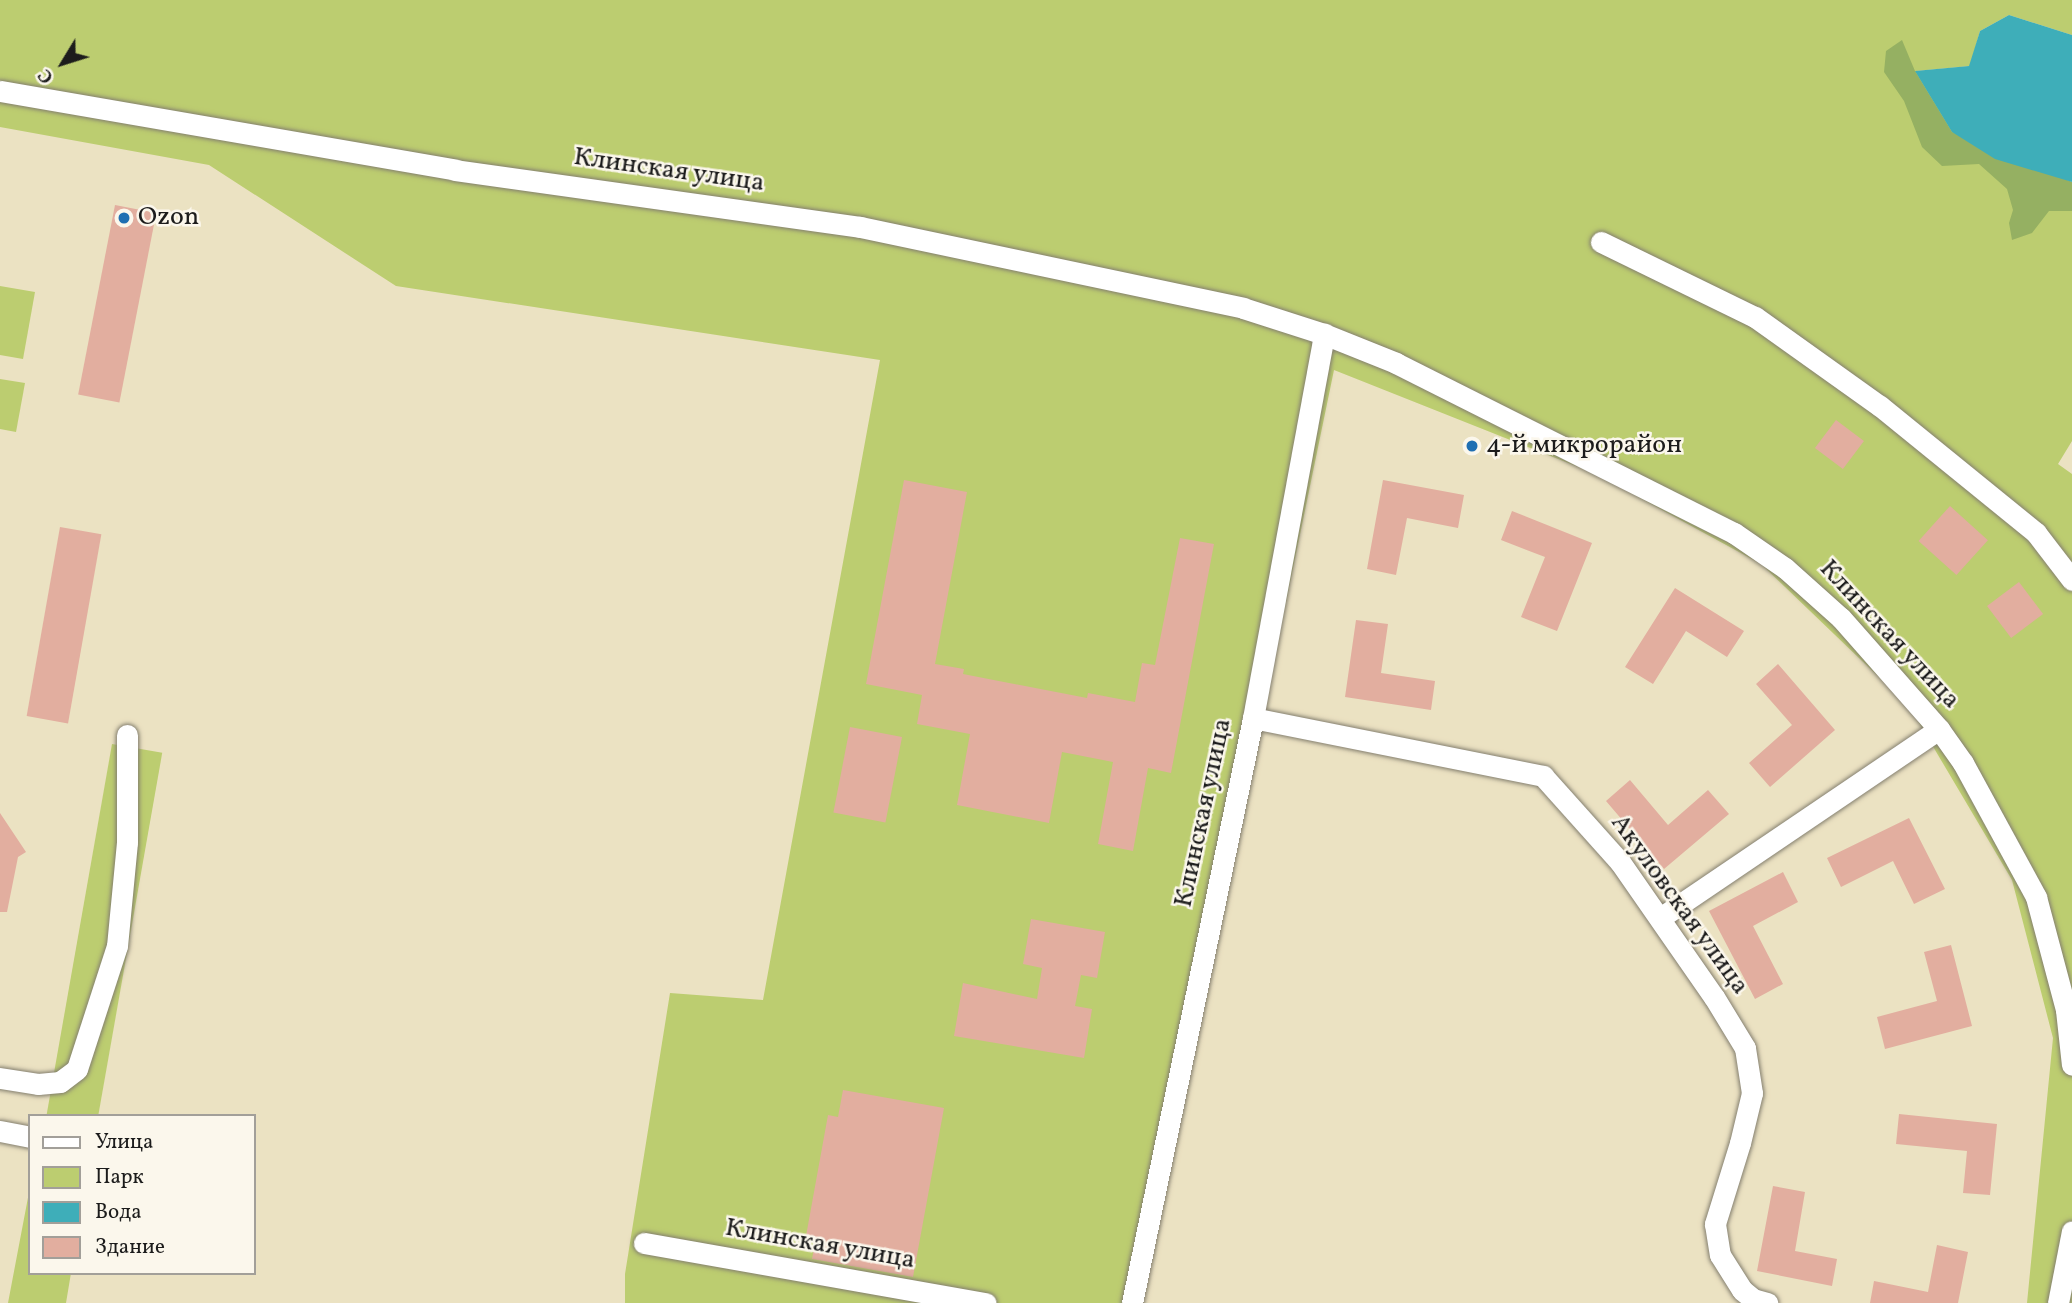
<!DOCTYPE html>
<html>
<head>
<meta charset="utf-8">
<style>
  body { margin:0 }
  #map { position:relative; width:2072px; height:1303px; overflow:hidden; background:#ebe2c2; font-family:Vollkorn,serif }
  div>[style] { position:absolute }
  .green>* { inset:0; background:#bccd70; transform-origin:0 0 }
  .forest>* { inset:0; background:#95b062 }
  .water>* { inset:0; background:#3eaeb9 }
  .building>* { inset:0; background:#e2ae9f; transform-origin:0 0 }
  .roads { filter:drop-shadow(0 0 2px #847f6f) drop-shadow(0 0 2px #847f6f) }
  .minor>* { height:21px; margin:-10.5px; padding:0 10.5px; transform-origin:10.5px; border-radius:10.5px; background:#fff }
  .dots>* { width:19px; height:19px; translate:-50% -50%; box-sizing:border-box; border:4px solid #fbf7ec; border-radius:50% }
  span { translate:-50% -50%; white-space:nowrap; text-align:center; line-height:1.15; -webkit-text-stroke:5px #fbf7ec; paint-order:stroke }
  .street-label { font-size:26px; color:#1c1c1c }
  .poi-label { font-size:26px; color:#1c1c1c }
  .left { translate:0 -50%; text-align:left }
  .legend { position:absolute; left:28px; top:1114px; width:228px; height:161px; box-sizing:border-box; background:#fbf7ec; border:2px solid #a29f99; margin:0; padding:9px 12px; list-style:none; font-size:21px; color:#1c1c1c }
  .legend li { display:flex; align-items:center; gap:14px; height:35px }
  .legend b { width:35px; border:2px solid #a29f99 }
  .north { position:absolute; left:28px; top:28px; width:70px; height:70px; -webkit-text-stroke:5px #fbf7ec; paint-order:stroke; rotate:232deg; font-size:19px; font-weight:700; line-height:28px; text-align:center; color:#1c1c1c }
  .north::after { content:''; display:block; margin:auto; width:24px; height:32px; background:#1c1c1c; clip-path:polygon(50% 0,100% 100%,50% 72%,0 100%) }
</style>
</head>
<body>
<div id="map">
  <div class="green">
    <div style="clip-path:polygon(0 0,2072px 0,2072px 35px,2009px 15px,1980px 31px,1970px 66px,1916px 71px,2038px 170px,2072px 182px,2072px 441px,2058px 464px,2072px 474px,2072px 1303px,2027px 1303px,2053px 1038px,2012px 880px,1909px 706px,1761px 564px,1596px 474px,1334px 370px,1141px 1303px,625px 1303px,625px 1274px,670px 993px,763px 1000px,880px 360px,396px 286px,209px 165px,0 127px)"></div>
    <div style="clip-path:polygon(0 286px,35px 292px,23px 359px,0 355px)"></div>
    <div style="clip-path:polygon(0 379px,25px 383px,16px 432px,0 429px)"></div>
    <div style="left:112px;top:744px;width:51px;height:378px;rotate:10deg"></div>
    <div style="clip-path:polygon(30px 1187px,30px 1273px,71px 1273px,66px 1303px,8px 1303px)"></div>
  </div>
  <div class="forest">
    <div style="clip-path:polygon(1902px 40px,1915px 71px,1952px 132px,2072px 182px,2072px 211px,2049px 211px,2032px 233px,2012px 240px,2009px 223px,2013px 210px,2007px 189px,1979px 164px,1942px 166px,1922px 147px,1904px 101px,1884px 72px,1886px 51px)"></div>
  </div>
  <div class="water">
    <div style="clip-path:polygon(2009px 15px,2072px 35px,2072px 182px,1995px 159px,1952px 132px,1915px 71px,1969px 66px,1980px 31px)"></div>
  </div>
  <div class="building">
    <div style="left:115px;top:205px;width:42px;height:193px;rotate:11deg"></div>
    <div style="left:1836px;top:420px;width:35px;height:35px;rotate:37deg"></div>
    <div style="clip-path:polygon(904px 480px,967px 492px,935px 664px,964px 669px,963px 674px,1087px 698px,1088px 693px,1135px 702px,1142px 663px,1155px 665px,1180px 538px,1214px 544px,1171px 773px,1148px 768px,1133px 851px,1098px 844px,1113px 762px,1062px 752px,1049px 823px,957px 805px,970px 734px,917px 724px,922px 695px,866px 684px)"></div>
    <div style="clip-path:polygon(1383px 480px,1464px 495px,1458px 528px,1407px 518px,1396px 575px,1367px 569px)"></div>
    <div style="left:1950px;top:506px;width:51px;height:47px;rotate:42deg"></div>
    <div style="clip-path:polygon(1512px 511px,1592px 543px,1557px 631px,1521px 617px,1545px 557px,1501px 540px)"></div>
    <div style="left:60px;top:527px;width:42px;height:192px;rotate:10deg"></div>
    <div style="left:2019px;top:582px;width:40px;height:40px;rotate:53deg"></div>
    <div style="clip-path:polygon(1675px 588px,1744px 631px,1727px 657px,1686px 631px,1653px 684px,1625px 667px)"></div>
    <div style="clip-path:polygon(1356px 620px,1388px 624px,1381px 673px,1435px 681px,1431px 710px,1345px 697px)"></div>
    <div style="clip-path:polygon(1778px 664px,1835px 730px,1770px 787px,1749px 763px,1792px 725px,1756px 684px)"></div>
    <div style="left:850px;top:727px;width:53px;height:87px;rotate:11deg"></div>
    <div style="clip-path:polygon(1630px 780px,1668px 825px,1708px 790px,1729px 814px,1664px 869px,1606px 801px)"></div>
    <div style="clip-path:polygon(0 813px,26px 852px,18px 857px,7px 912px,0 912px)"></div>
    <div style="clip-path:polygon(1909px 818px,1945px 889px,1914px 904px,1893px 861px,1841px 887px,1827px 858px)"></div>
    <div style="clip-path:polygon(1783px 872px,1798px 902px,1753px 926px,1783px 984px,1755px 999px,1709px 911px)"></div>
    <div style="clip-path:polygon(1031px 919px,1105px 932px,1097px 978px,1081px 975px,1075px 1006px,1092px 1009px,1084px 1058px,954px 1036px,963px 983px,1037px 999px,1042px 968px,1023px 964px)"></div>
    <div style="clip-path:polygon(1951px 945px,1972px 1026px,1885px 1049px,1877px 1017px,1937px 1001px,1924px 952px)"></div>
    <div style="clip-path:polygon(843px 1090px,944px 1108px,913px 1277px,812px 1259px,816px 1238px,806px 1236px,828px 1115px,838px 1117px)"></div>
    <div style="clip-path:polygon(1899px 1114px,1997px 1124px,1990px 1195px,1963px 1193px,1967px 1151px,1896px 1144px)"></div>
    <div style="clip-path:polygon(1773px 1186px,1805px 1192px,1795px 1251px,1837px 1259px,1832px 1286px,1757px 1271px)"></div>
    <div style="clip-path:polygon(1937px 1245px,1968px 1252px,1958px 1303px,1870px 1303px,1874px 1281px,1928px 1292px)"></div>
  </div>
  <div class="roads">
    <div class="minor">
      <div style="left:0;top:91px;width:462px;rotate:9.8deg"></div>
      <div style="left:455px;top:170px;width:409px;rotate:8deg"></div>
      <div style="left:860px;top:227px;width:391px;rotate:11.9deg"></div>
      <div style="left:1243px;top:308px;width:85px;rotate:17.8deg"></div>
      <div style="left:1324px;top:334px;width:78px;rotate:21.9deg"></div>
      <div style="left:1396px;top:363px;width:378px;rotate:26.7deg"></div>
      <div style="left:1734px;top:533px;width:62px;rotate:34.5deg"></div>
      <div style="left:1785px;top:568px;width:75px;rotate:41.8deg"></div>
      <div style="left:1841px;top:618px;width:148px;rotate:48.6deg"></div>
      <div style="left:1939px;top:729px;width:42px;rotate:54.8deg"></div>
      <div style="left:1963px;top:763px;width:153px;rotate:61.4deg"></div>
      <div style="left:2036px;top:897px;width:117px;rotate:75.1deg"></div>
      <div style="left:2066px;top:1010px;width:55px;rotate:83.8deg"></div>
      <div style="left:1601px;top:242px;width:171px;rotate:26deg"></div>
      <div style="left:1755px;top:317px;width:153px;rotate:35.5deg"></div>
      <div style="left:1880px;top:406px;width:201px;rotate:39.1deg"></div>
      <div style="left:2036px;top:533px;width:59px;rotate:52.5deg"></div>
      <div style="left:1253px;top:718px;width:296px;rotate:11.3deg"></div>
      <div style="left:1543px;top:776px;width:115px;rotate:48.2deg"></div>
      <div style="left:1620px;top:862px;width:165px;rotate:55.2deg"></div>
      <div style="left:1714px;top:997px;width:60px;rotate:58.7deg"></div>
      <div style="left:1745px;top:1048px;width:46px;rotate:81.2deg"></div>
      <div style="left:1752px;top:1093px;width:51px;rotate:103.5deg"></div>
      <div style="left:1740px;top:1143px;width:85px;rotate:107.2deg"></div>
      <div style="left:1715px;top:1224px;width:31px;rotate:81deg"></div>
      <div style="left:1720px;top:1255px;width:41px;rotate:57.8deg"></div>
      <div style="left:1742px;top:1290px;width:14px;rotate:39deg"></div>
      <div style="left:1753px;top:1299px;width:15px;rotate:16deg"></div>
      <div style="left:1660px;top:918px;width:337px;rotate:-34.1deg"></div>
      <div style="left:0;top:1078px;width:38px;rotate:9deg"></div>
      <div style="left:38px;top:1084px;width:22px;rotate:-5deg"></div>
      <div style="left:60px;top:1082px;width:21px;rotate:-37deg"></div>
      <div style="left:77px;top:1069px;width:129px;rotate:-72deg"></div>
      <div style="left:117px;top:946px;width:104px;rotate:-84.5deg"></div>
      <div style="left:127px;top:842px;width:107px;rotate:-90deg"></div>
      <div style="left:0;top:1131px;width:31px;rotate:11deg"></div>
      <div style="left:644px;top:1243px;width:347px;rotate:10deg"></div>
      <div style="left:1132px;top:1303px;width:597px;rotate:-78.31deg"></div>
      <div style="left:1253px;top:718px;width:391px;rotate:-79.5deg"></div>
      <div style="left:2058px;top:1303px;width:73px;rotate:-79deg"></div>
    </div>
  </div>
  <div class="dots">
    <div style="left:124px;top:218px;background:#1f6fb2"></div>
    <div style="left:1472px;top:446px;background:#1f6fb2"></div>
  </div>
  <div class="street-label">
    <span style="left:669px;top:171px;rotate:8deg">Клинская улица</span>
    <span style="left:1889px;top:635px;rotate:47deg">Клинская улица</span>
    <span style="left:1204px;top:813px;rotate:-78deg">Клинская улица</span>
    <span style="left:1679px;top:905px;rotate:54deg">Акуловская улица</span>
    <span style="left:820px;top:1245px;rotate:10deg">Клинская улица</span>
  </div>
  <div class="poi-label">
    <span class="left" style="left:138px;top:218px">Ozon</span>
    <span class="left" style="left:1486px;top:446px">4-й микрорайон</span>
  </div>
  <ul class="legend">
  <li><b style="height:9px;background:#fff"></b>Улица</li>
  <li><b style="height:19px;background:#bccd70"></b>Парк</li>
  <li><b style="height:19px;background:#3eaeb9"></b>Вода</li>
  <li><b style="height:19px;background:#e2ae9f"></b>Здание</li>
  </ul>
  <div class="north">С</div>
</div>
</body>
</html>
